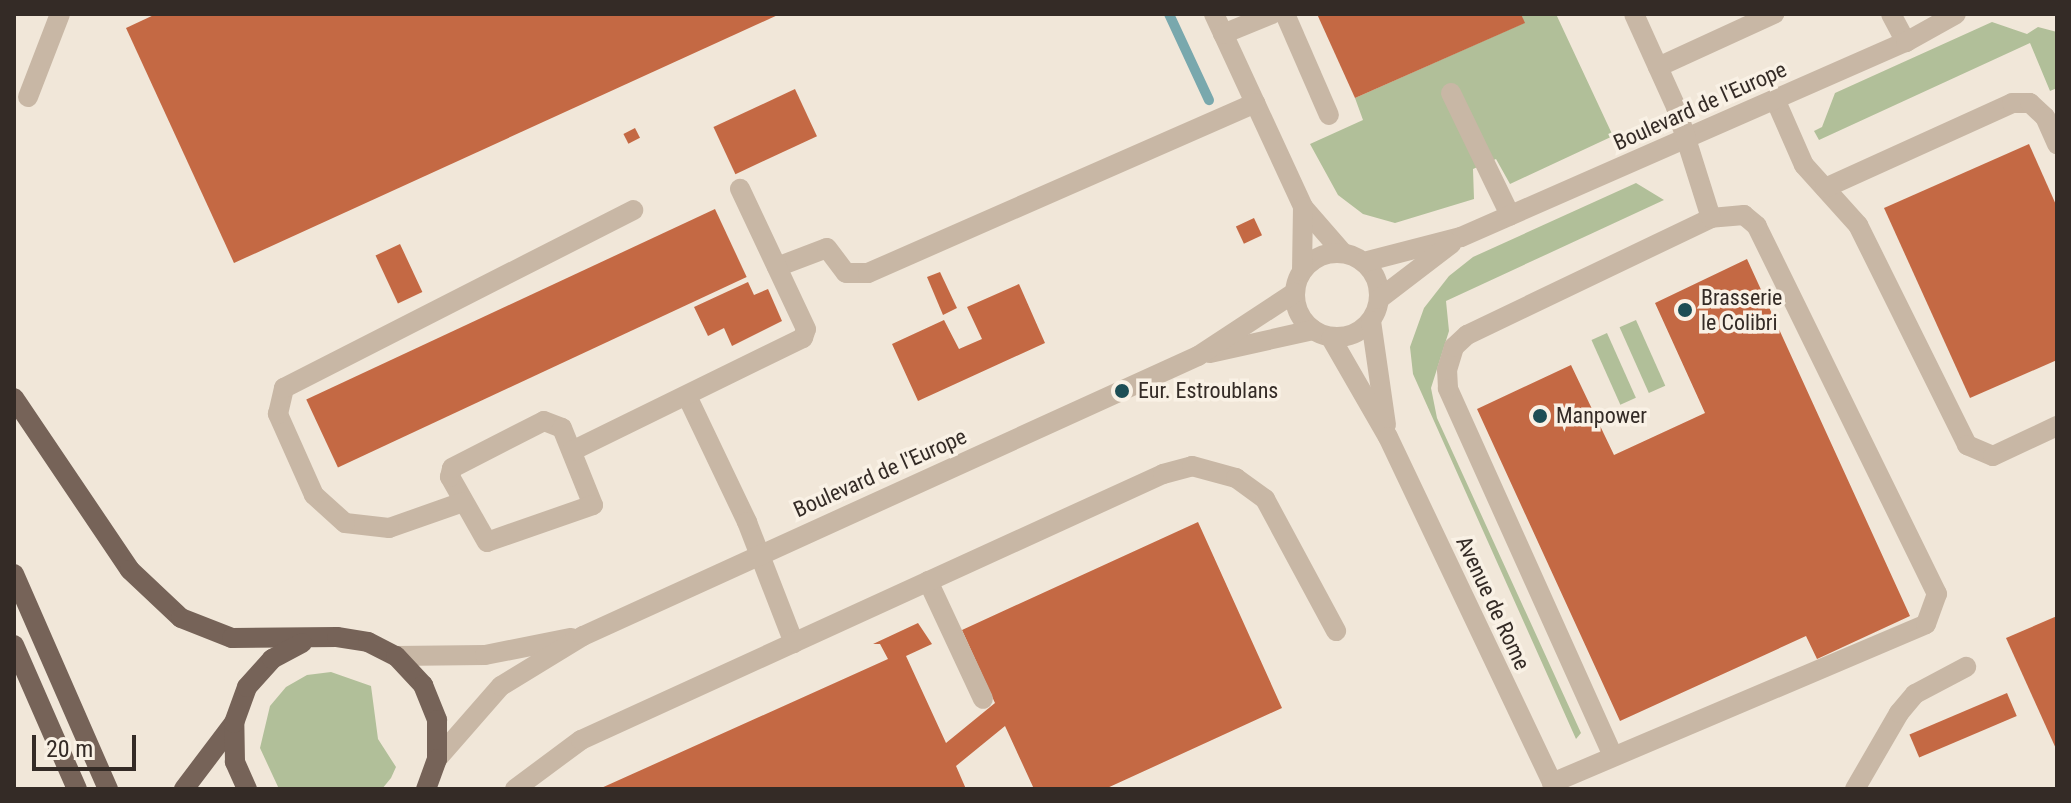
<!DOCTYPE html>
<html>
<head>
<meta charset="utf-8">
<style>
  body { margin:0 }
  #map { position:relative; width:2071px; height:803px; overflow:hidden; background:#f1e7d9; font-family:"Roboto Condensed",sans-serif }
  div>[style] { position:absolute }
  .green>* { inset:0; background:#b1bf99; transform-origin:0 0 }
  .stream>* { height:10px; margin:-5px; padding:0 5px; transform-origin:5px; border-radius:5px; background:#79a8ad }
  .building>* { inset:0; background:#c46944; transform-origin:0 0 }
  .minor>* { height:20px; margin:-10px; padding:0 10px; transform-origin:10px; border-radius:10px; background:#c8b7a5 }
  .minor>.ring { margin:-10px; padding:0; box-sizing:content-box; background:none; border:20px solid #c8b7a5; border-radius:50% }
  .major>* { height:20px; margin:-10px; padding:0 10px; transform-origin:10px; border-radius:10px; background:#766358 }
  .dots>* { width:22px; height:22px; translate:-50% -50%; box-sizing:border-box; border:4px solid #f9f1e5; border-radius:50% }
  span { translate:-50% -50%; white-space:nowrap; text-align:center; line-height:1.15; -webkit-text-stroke:7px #f9f1e5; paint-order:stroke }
  .street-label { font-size:22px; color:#342b26 }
  .poi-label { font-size:22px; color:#342b26 }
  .left { translate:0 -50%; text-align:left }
  .frame { position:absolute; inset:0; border:16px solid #342b26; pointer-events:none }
  .scale { position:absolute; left:32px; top:735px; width:104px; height:36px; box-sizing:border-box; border:4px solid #342b26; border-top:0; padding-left:10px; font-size:24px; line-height:28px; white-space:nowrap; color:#342b26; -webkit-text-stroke:6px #f9f1e5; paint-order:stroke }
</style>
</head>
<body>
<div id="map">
  <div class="green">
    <div style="clip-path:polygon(1521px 14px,1556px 14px,1613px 136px,1510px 184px,1496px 159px,1473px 169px,1474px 199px,1395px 223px,1363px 214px,1338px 195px,1310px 144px,1363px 120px,1355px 98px,1524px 23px)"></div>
    <div style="clip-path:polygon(1992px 22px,2027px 34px,2038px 27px,2057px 32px,2057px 88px,2050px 91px,2030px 43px,1819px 140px,1814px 131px,1822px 127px,1835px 93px)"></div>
    <div style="clip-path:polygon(1636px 183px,1664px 200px,1446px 301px,1449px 331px,1431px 388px,1437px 418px,1581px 733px,1576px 739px,1413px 374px,1410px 347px,1424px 308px,1449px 276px,1473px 257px)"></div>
    <div style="left:1636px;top:320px;width:72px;height:18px;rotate:66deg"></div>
    <div style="left:1607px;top:333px;width:71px;height:17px;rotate:66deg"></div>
    <div style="clip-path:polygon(331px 672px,371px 686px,378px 739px,396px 767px,391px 778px,382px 789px,279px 789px,260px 748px,270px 706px,286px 687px,307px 675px)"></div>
  </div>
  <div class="stream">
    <div style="left:1169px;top:14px;width:95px;rotate:65.1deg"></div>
  </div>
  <div class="building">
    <div style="clip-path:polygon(156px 14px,780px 14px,234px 263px,126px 28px)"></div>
    <div style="clip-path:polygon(1317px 14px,1521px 14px,1525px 23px,1355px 98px)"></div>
    <div style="left:795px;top:89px;width:52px;height:90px;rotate:65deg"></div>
    <div style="left:635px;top:128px;width:11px;height:13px;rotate:63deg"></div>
    <div style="clip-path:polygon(2029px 144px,2057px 207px,2057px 360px,1970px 398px,1884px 208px)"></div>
    <div style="left:715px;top:209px;width:75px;height:451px;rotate:65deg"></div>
    <div style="left:1254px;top:218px;width:19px;height:20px;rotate:65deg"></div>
    <div style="left:400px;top:244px;width:53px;height:27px;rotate:65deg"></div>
    <div style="clip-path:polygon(1747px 259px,1910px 616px,1817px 659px,1806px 636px,1620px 721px,1477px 409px,1571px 365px,1614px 455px,1705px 413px,1655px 303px)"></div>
    <div style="clip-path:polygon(940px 272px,957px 308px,943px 315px,927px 277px)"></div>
    <div style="clip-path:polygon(748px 282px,754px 295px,768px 289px,782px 321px,732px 346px,724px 328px,708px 336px,694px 307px)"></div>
    <div style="clip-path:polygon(1019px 284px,1045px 343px,918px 401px,892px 344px,944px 320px,959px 349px,982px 339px,967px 307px)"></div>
    <div style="clip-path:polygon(1198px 522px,1282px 708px,1105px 789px,1034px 789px,1005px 726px,956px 766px,966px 789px,599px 789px,888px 659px,880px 644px,873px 644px,918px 623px,932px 644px,906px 656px,946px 743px,995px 703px,962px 630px)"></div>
    <div style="clip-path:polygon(2057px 616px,2057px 751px,2006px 638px)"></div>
    <div style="left:2007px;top:693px;width:25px;height:106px;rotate:67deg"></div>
  </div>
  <div class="minor">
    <div style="left:1214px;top:14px;width:213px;rotate:65.2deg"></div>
    <div style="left:1303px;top:207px;width:61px;rotate:49deg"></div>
    <div style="left:1285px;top:14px;width:110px;rotate:66.5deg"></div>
    <div style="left:1891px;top:14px;width:32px;rotate:62deg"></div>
    <div style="left:1223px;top:34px;width:53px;rotate:-22.2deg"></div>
    <div style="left:1658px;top:67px;width:128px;rotate:-24.6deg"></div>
    <div style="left:1451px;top:93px;width:136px;rotate:64.2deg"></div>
    <div style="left:28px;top:97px;width:89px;rotate:-68.9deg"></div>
    <div style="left:1775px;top:99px;width:72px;rotate:66.3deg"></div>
    <div style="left:1804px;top:165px;width:81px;rotate:48deg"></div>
    <div style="left:1858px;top:225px;width:246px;rotate:63.6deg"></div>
    <div style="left:1967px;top:445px;width:28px;rotate:23deg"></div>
    <div style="left:1993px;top:456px;width:71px;rotate:-25.1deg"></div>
    <div style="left:1825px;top:188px;width:205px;rotate:-24.4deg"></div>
    <div style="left:2012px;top:103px;width:18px"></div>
    <div style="left:2030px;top:103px;width:21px;rotate:43deg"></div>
    <div style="left:2045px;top:117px;width:30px;rotate:66deg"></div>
    <div class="ring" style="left:1295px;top:253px;width:64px;height:64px"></div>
    <div style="left:1364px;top:262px;width:100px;rotate:-14.5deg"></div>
    <div style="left:1461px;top:237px;width:486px;rotate:-23.7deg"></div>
    <div style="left:1906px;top:42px;width:57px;rotate:-29.2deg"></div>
    <div style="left:777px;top:267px;width:53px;rotate:-20.8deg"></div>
    <div style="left:827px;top:248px;width:31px;rotate:53deg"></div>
    <div style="left:846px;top:273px;width:22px"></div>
    <div style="left:868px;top:273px;width:423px;rotate:-23.7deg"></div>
    <div style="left:1302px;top:271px;width:64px;rotate:-89.1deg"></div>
    <div style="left:1379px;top:299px;width:91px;rotate:-37.4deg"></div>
    <div style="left:1371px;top:321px;width:105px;rotate:81.8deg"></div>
    <div style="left:1331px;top:338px;width:114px;rotate:60.1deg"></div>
    <div style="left:1388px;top:437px;width:390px;rotate:64.6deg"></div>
    <div style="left:1210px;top:353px;width:106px;rotate:-12.6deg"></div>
    <div style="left:687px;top:396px;width:140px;rotate:64.5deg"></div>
    <div style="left:747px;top:522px;width:130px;rotate:68.8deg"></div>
    <div style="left:544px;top:421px;width:19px;rotate:21deg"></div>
    <div style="left:562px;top:428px;width:83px;rotate:68.1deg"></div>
    <div style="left:593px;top:505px;width:112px;rotate:160.8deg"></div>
    <div style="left:487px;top:542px;width:75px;rotate:-119.6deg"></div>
    <div style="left:450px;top:477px;width:9px;rotate:-77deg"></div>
    <div style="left:452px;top:468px;width:103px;rotate:-27.1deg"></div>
    <div style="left:572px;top:451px;width:257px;rotate:-26.1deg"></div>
    <div style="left:803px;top:338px;width:9px;rotate:-72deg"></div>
    <div style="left:806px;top:329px;width:155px;rotate:-115.2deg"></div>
    <div style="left:463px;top:502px;width:78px;rotate:160.6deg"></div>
    <div style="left:389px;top:528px;width:44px;rotate:-173.5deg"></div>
    <div style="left:345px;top:523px;width:42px;rotate:-137.9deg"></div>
    <div style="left:314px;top:495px;width:89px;rotate:-114deg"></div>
    <div style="left:278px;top:414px;width:27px;rotate:-77deg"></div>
    <div style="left:284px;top:388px;width:392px;rotate:-27deg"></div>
    <div style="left:928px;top:581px;width:130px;rotate:65deg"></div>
    <div style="left:396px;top:656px;width:89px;rotate:-0.6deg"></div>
    <div style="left:485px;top:655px;width:88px;rotate:-11.2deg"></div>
    <div style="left:1613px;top:756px;width:403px;rotate:-114.2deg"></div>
    <div style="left:1448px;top:388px;width:18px;rotate:-93deg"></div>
    <div style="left:1447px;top:370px;width:24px;rotate:-73deg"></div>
    <div style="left:1454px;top:347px;width:18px;rotate:-43deg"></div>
    <div style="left:1467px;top:335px;width:271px;rotate:-25.6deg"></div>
    <div style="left:437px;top:759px;width:97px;rotate:-48.8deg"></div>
    <div style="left:501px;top:686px;width:96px;rotate:-31.4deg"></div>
    <div style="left:583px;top:636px;width:676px;rotate:-24.48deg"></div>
    <div style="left:1198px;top:356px;width:115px;rotate:-33.3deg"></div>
    <div style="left:1552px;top:783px;width:406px;rotate:-23deg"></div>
    <div style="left:1926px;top:624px;width:32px;rotate:-70deg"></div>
    <div style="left:1937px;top:594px;width:410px;rotate:-116.1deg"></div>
    <div style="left:1757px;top:226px;width:17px;rotate:-140deg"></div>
    <div style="left:1744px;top:215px;width:33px;rotate:175deg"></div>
    <div style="left:1711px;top:218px;width:116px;rotate:-107.5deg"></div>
    <div style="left:1676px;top:107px;width:102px;rotate:-114.3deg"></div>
    <div style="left:515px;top:789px;width:82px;rotate:-36.6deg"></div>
    <div style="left:581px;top:740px;width:640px;rotate:-24.56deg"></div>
    <div style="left:1163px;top:474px;width:30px;rotate:-15deg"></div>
    <div style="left:1192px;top:466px;width:46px;rotate:15.3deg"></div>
    <div style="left:1236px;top:478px;width:36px;rotate:36deg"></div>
    <div style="left:1265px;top:499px;width:150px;rotate:61.7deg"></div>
    <div style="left:1855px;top:789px;width:88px;rotate:-59.9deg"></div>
    <div style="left:1899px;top:713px;width:25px;rotate:-50deg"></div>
    <div style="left:1915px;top:694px;width:58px;rotate:-27.9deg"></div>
  </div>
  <div class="major">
    <div style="left:14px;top:398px;width:207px;rotate:56deg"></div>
    <div style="left:130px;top:570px;width:70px;rotate:43.3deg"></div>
    <div style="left:181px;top:618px;width:55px;rotate:21.4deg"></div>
    <div style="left:232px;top:638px;width:105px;rotate:-0.5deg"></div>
    <div style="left:337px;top:637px;width:31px;rotate:9deg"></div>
    <div style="left:368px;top:642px;width:31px;rotate:27deg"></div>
    <div style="left:396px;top:656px;width:40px;rotate:47deg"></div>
    <div style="left:423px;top:685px;width:38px;rotate:68deg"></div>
    <div style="left:437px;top:720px;width:39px;rotate:90deg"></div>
    <div style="left:437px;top:759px;width:32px;rotate:110deg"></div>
    <div style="left:14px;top:574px;width:235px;rotate:66.4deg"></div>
    <div style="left:14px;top:645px;width:157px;rotate:66.4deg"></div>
    <div style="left:184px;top:789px;width:83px;rotate:-52.9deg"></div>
    <div style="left:247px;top:789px;width:30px;rotate:-114deg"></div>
    <div style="left:235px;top:762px;width:39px;rotate:-91deg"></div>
    <div style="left:234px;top:723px;width:38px;rotate:-70deg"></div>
    <div style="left:247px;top:687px;width:38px;rotate:-48deg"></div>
    <div style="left:272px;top:659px;width:34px;rotate:-28deg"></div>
  </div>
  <div class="dots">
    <div style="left:1685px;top:310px;background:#1d4e55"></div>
    <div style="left:1122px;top:391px;background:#1d4e55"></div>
    <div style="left:1540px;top:416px;background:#1d4e55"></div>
  </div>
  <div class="street-label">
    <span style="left:1700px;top:106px;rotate:-24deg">Boulevard de l'Europe</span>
    <span style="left:880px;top:473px;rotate:-24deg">Boulevard de l'Europe</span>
    <span style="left:1493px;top:603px;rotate:65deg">Avenue de Rome</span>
  </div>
  <div class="poi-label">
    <span class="left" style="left:1701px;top:310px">Brasserie<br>le Colibri</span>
    <span class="left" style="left:1138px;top:391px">Eur. Estroublans</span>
    <span class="left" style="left:1556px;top:416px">Manpower</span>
  </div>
  <div class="frame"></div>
  <div class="scale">20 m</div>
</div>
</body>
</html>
